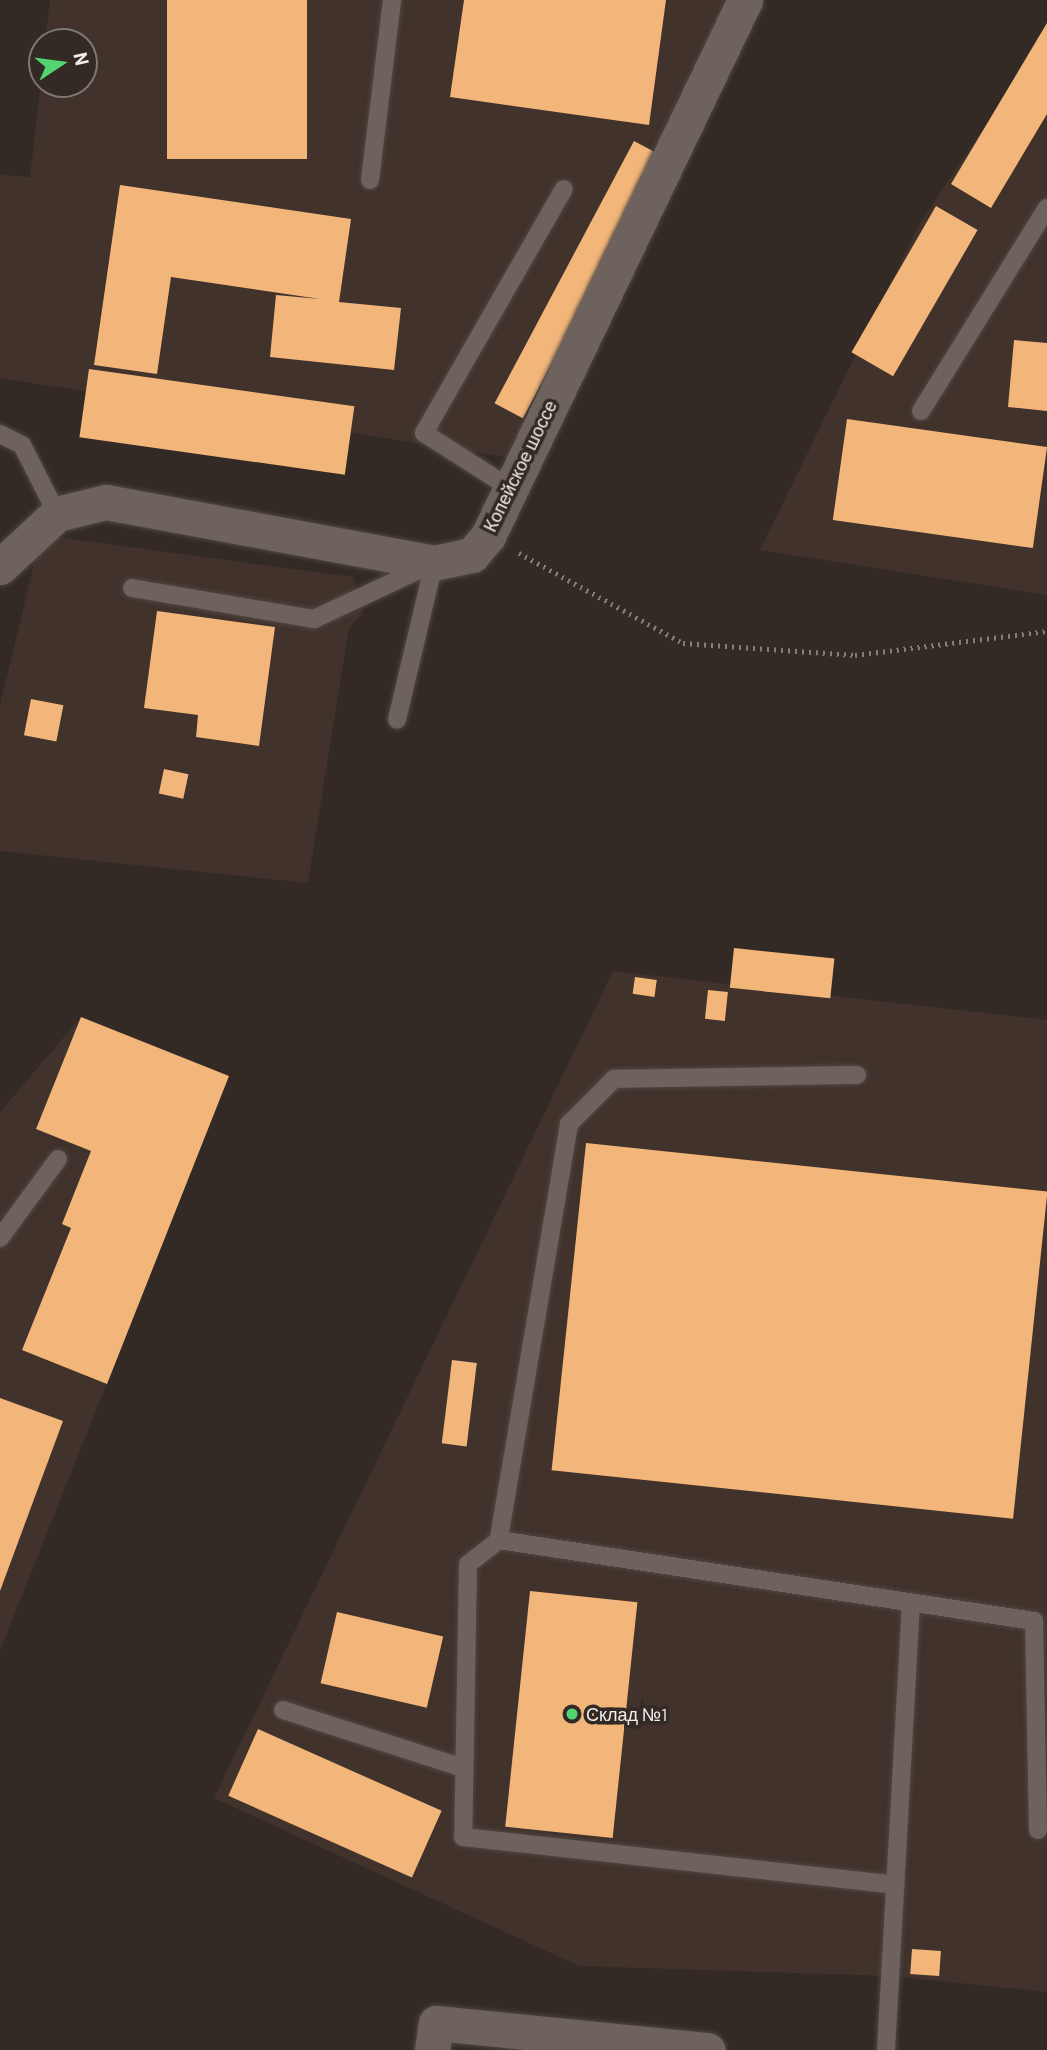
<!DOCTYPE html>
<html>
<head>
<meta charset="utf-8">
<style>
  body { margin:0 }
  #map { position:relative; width:1047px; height:2050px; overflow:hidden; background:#332a26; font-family:Barlow,sans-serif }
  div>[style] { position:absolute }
  .built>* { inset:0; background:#41322b }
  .building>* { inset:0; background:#f2b67a; transform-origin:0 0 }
  .path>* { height:4.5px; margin-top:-2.25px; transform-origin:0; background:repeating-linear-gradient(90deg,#857d7a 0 2px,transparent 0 7px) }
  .roads { filter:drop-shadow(0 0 2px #4f4743) drop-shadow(0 0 2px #4f4743) }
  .lane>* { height:18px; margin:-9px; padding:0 9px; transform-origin:9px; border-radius:9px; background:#6d625e }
  .street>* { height:35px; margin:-17.5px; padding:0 17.5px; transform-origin:17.5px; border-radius:17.5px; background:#6d625e }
  .dots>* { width:19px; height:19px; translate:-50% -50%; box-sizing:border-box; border:4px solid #332a26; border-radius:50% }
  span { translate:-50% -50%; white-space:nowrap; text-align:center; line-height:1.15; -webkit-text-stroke:7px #332a26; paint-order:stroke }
  .street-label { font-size:18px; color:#f2ece9 }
  .poi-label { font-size:18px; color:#f2ece9 }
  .left { translate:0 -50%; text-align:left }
  .north { position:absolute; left:28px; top:28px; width:70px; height:70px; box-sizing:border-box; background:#332a26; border:2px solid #7f7874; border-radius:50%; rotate:77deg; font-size:19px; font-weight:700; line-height:28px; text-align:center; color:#f2ece9 }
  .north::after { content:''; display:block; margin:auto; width:24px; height:32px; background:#53d672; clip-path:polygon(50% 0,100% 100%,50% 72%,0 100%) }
</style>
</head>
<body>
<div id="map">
  <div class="built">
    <div style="clip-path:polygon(50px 0,730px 0,513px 458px,0 378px,0 175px,30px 177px,42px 71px,42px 84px,84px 84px,84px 42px,45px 42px)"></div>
    <div style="clip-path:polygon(1047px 33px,1047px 595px,760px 550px,920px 223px)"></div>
    <div style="clip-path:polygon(41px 535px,353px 577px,363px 614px,349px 627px,308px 883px,0 851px,0 705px)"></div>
    <div style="clip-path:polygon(613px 971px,1047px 1020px,1047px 1992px,889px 1976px,579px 1966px,214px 1798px)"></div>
    <div style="clip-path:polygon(81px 1017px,229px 1076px,0 1651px,0 1112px)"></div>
  </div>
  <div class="building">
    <div style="left:167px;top:0;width:140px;height:159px"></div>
    <div style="clip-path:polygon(464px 0,666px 0,649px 125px,450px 97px)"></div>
    <div style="clip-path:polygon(1047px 23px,1047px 114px,991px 208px,951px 184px)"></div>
    <div style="left:634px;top:141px;width:32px;height:297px;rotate:28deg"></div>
    <div style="clip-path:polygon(120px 185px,351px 219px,339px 302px,401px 308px,394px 370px,270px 357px,276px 295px,320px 299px,171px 277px,157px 374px,94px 365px)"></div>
    <div style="left:936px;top:206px;width:48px;height:169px;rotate:30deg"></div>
    <div style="clip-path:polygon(1014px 340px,1047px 343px,1047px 411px,1008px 407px)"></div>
    <div style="left:89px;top:369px;width:268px;height:69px;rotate:8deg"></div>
    <div style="left:847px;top:419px;width:202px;height:102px;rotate:8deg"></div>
    <div style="clip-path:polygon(157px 611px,275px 627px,259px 746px,196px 737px,198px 715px,144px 708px)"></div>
    <div style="left:31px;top:699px;width:33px;height:37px;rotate:11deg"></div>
    <div style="left:164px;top:769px;width:25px;height:25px;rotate:12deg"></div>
    <div style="left:734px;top:948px;width:101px;height:40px;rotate:6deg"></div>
    <div style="left:635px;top:977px;width:22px;height:17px;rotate:8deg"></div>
    <div style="left:708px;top:990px;width:20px;height:29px;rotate:6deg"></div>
    <div style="clip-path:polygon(81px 1017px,229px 1076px,107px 1384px,22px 1350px,71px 1228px,62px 1224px,91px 1151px,36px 1129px)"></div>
    <div style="left:586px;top:1143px;width:464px;height:329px;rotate:6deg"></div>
    <div style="left:452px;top:1360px;width:25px;height:84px;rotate:7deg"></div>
    <div style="clip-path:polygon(0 1398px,63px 1421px,0 1591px)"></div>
    <div style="left:530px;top:1591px;width:108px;height:237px;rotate:6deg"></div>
    <div style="left:337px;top:1612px;width:109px;height:73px;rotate:13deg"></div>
    <div style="left:258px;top:1729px;width:201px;height:73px;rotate:24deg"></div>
    <div style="left:912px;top:1949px;width:29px;height:25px;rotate:4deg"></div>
  </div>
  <div class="path">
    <div style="left:519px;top:553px;width:187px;rotate:28.8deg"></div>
    <div style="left:683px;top:643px;width:172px;rotate:4deg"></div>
    <div style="left:855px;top:655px;width:193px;rotate:-7.1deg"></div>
  </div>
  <div class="roads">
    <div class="lane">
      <div style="left:370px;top:180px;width:181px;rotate:-83deg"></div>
      <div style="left:921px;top:411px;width:239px;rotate:-58.2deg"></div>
      <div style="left:0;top:434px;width:25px;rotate:27deg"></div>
      <div style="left:22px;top:445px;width:77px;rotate:63.1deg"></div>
      <div style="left:510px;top:488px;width:102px;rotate:-147.4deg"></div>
      <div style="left:424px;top:433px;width:281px;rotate:-60.2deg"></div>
      <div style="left:132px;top:588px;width:185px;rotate:9.7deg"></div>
      <div style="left:314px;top:619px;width:132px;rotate:-25deg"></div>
      <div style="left:434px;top:563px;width:161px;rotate:103.3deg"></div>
      <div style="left:857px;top:1075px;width:243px;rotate:179.1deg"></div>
      <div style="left:614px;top:1079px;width:64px;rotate:135deg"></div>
      <div style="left:569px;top:1124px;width:422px;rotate:99.6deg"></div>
      <div style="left:499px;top:1540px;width:39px;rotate:142deg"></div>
      <div style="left:468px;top:1564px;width:273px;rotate:91deg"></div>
      <div style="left:463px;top:1837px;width:435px;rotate:6.3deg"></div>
      <div style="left:0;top:1238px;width:98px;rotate:-53.7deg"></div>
      <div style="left:499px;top:1540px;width:541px;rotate:8.61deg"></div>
      <div style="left:1034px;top:1621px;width:209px;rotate:88.9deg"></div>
      <div style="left:283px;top:1710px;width:190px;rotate:17.8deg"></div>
      <div style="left:886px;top:2050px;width:445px;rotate:-86.8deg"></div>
    </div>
    <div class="street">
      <div style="left:0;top:567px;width:78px;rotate:-42.9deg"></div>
      <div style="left:57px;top:514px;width:50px;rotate:-13.8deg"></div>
      <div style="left:106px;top:502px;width:334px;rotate:10.5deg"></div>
      <div style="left:434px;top:563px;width:39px;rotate:-12deg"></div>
      <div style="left:472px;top:555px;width:25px;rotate:-50deg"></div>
      <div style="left:488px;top:536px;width:594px;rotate:-64.38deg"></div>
      <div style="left:432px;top:2050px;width:27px;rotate:-82deg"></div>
      <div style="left:436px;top:2023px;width:273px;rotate:5.7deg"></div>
    </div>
  </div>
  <div class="dots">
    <div style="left:572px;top:1714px;background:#53d672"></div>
  </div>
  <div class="street-label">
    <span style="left:520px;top:466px;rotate:-64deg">Копейское шоссе</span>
  </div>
  <div class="poi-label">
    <span class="left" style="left:586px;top:1714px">Склад №1</span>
  </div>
  <div class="north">N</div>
</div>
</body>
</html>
